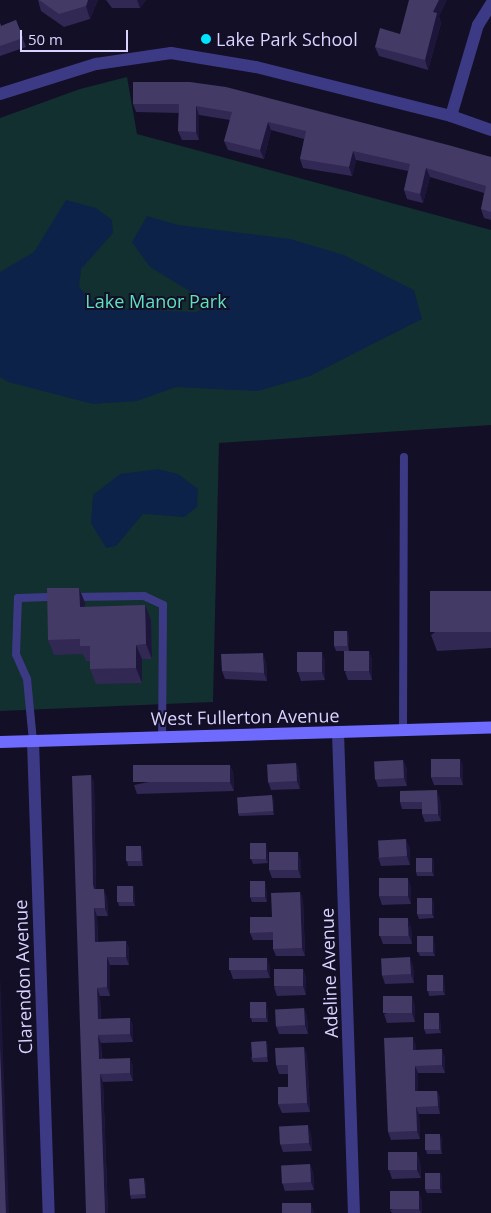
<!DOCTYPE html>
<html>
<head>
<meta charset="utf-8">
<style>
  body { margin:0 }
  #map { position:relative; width:491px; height:1213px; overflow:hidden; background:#130f26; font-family:"Open Sans",sans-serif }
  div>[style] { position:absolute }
  .green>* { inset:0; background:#12302f }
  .water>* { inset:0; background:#0c2248 }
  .lane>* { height:8px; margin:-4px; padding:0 4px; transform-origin:4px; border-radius:4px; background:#3d3a85 }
  .street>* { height:12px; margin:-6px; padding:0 6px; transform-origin:6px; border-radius:6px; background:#3d3a85 }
  .secondary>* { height:12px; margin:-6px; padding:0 6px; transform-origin:6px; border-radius:6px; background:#6f6bff }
  .wall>* { inset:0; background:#312854 }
  .shaded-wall>* { inset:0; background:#1d163a }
  .building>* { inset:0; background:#433a66; transform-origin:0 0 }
  .dots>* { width:14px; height:14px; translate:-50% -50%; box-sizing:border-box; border:2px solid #130f26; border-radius:50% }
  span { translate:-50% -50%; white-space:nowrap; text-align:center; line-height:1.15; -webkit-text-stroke:4px #130f26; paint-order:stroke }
  .poi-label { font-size:18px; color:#d9d4ff }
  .left { translate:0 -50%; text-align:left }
  .park-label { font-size:18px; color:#5fe0c0 }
  .street-label { font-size:18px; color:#d9d4ff }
  .scale { position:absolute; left:20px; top:30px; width:108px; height:22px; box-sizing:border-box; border:2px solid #d9d4ff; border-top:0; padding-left:6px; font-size:15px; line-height:18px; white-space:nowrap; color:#d9d4ff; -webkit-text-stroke:4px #130f26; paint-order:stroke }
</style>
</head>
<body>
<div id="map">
  <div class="green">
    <div style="clip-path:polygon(127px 77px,137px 134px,491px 230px,491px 425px,219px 443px,213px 702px,0 711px,0 118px,80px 89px)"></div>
  </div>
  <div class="water">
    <div style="clip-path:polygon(66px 200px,96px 208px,112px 220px,113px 233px,81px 269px,79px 287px,94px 302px,124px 309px,196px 312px,206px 307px,191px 292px,150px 267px,132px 242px,147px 216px,178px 225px,290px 239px,344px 255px,414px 290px,422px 319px,310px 376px,258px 391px,176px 387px,137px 401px,93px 404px,8px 382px,0 377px,0 272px,34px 252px)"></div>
    <div style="clip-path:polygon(158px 469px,178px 474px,198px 489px,197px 507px,184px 517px,143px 514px,116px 546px,106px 548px,91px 523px,93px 495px,120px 474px)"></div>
  </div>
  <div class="lane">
    <div style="left:73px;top:597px;width:71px;rotate:-0.8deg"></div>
    <div style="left:144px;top:596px;width:21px;rotate:25deg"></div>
    <div style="left:163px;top:605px;width:131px;rotate:90.4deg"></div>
    <div style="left:403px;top:730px;width:273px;rotate:-89.8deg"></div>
    <div style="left:33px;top:741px;width:62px;rotate:-95.5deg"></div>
    <div style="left:27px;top:679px;width:27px;rotate:-114deg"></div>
    <div style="left:16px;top:654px;width:56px;rotate:-88deg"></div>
    <div style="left:18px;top:598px;width:38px;rotate:-2deg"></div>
  </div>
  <div class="street">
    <div style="left:0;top:94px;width:101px;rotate:-17.4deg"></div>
    <div style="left:96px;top:64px;width:76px;rotate:-8.3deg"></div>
    <div style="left:171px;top:53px;width:86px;rotate:9.4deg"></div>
    <div style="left:256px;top:67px;width:201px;rotate:14.1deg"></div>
    <div style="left:451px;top:116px;width:42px;rotate:19.3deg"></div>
    <div style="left:451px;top:116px;width:95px;rotate:-73.5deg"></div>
    <div style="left:478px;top:25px;width:25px;rotate:-58deg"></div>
    <div style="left:338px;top:732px;width:481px;rotate:88.1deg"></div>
    <div style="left:33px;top:741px;width:472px;rotate:88.1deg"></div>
  </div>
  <div class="secondary">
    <div style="left:0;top:742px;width:491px;rotate:-1.7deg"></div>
  </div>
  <div class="wall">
    <div style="clip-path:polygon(38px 0,98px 0,90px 19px,64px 27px,41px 11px)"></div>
    <div style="clip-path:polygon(106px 0,146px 0,140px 8px,112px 8px)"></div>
    <div style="clip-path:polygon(439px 17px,441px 23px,428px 70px,379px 56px,375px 47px,400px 34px)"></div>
    <div style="clip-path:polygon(16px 20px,26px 47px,0 56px,0 23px,1px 26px)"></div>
    <div style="clip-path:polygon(133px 82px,491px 157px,491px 220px,484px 218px,481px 209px,484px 193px,430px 177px,423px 203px,407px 199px,404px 190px,408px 171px,356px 160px,352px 176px,303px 168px,300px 159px,304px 139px,271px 130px,264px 159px,228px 150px,224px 141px,230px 120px,199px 115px,199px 140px,182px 140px,178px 131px,179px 113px,136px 112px,133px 104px)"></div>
    <div style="clip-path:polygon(79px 588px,85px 603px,85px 607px,145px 605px,151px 620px,152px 659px,142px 659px,142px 683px,96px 684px,90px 669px,90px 661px,86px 661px,83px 654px,54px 655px,48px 640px)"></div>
    <div style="clip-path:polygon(491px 591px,491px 648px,437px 651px,431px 635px)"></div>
    <div style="clip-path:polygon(347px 631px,349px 635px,349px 651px,336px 651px,334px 646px)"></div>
    <div style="clip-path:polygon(369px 651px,372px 660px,372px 680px,348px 680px,345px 672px)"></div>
    <div style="clip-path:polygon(325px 660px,325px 680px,301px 681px,298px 672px)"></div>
    <div style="clip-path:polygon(266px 661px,267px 681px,225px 679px,222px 671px)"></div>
    <div style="clip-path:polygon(460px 759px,463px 767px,463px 785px,434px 785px,431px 777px)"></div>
    <div style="clip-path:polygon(403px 760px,407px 769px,407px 786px,378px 787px,375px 778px)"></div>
    <div style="clip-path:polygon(296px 763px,299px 772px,300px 789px,271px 790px,268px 781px)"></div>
    <div style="clip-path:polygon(230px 765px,233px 773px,234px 791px,137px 794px,134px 785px)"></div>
    <div style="clip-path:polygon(91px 775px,94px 783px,96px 889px,107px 897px,108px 916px,97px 916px,98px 942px,126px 941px,129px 949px,129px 965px,110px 965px,110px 996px,100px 996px,101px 1019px,130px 1018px,133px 1027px,133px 1042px,101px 1043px,102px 1058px,133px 1066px,133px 1081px,103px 1082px,108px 1213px,86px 1213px)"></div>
    <div style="clip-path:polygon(440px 797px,441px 821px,425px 822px,422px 814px,422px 809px,402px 809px,400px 802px)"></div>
    <div style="clip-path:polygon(274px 800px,274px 815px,239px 816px,238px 812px)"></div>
    <div style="clip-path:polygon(267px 848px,268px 863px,253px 864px,251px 859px)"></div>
    <div style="clip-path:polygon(410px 848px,410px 865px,381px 866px,378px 857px)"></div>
    <div style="clip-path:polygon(143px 850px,143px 866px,128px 866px,127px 861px)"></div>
    <div style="clip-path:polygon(432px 858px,434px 862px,434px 876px,417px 876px,416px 872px)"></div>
    <div style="clip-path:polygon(301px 860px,301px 878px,272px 878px,269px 870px)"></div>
    <div style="clip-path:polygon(133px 886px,134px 890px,135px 906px,119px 906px,118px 902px)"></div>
    <div style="clip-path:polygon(266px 886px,267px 902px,252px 902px,250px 897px)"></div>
    <div style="clip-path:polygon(411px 887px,411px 904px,382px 905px,379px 896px)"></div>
    <div style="clip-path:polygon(300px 892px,303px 900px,305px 956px,276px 956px,273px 949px,273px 940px,253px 940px,250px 933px,272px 917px)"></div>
    <div style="clip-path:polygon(434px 903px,434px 918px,419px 919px,417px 914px)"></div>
    <div style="clip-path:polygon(411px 926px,412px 944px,383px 944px,380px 936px)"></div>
    <div style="clip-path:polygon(433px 936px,434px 940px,435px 956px,420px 956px,418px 952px)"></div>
    <div style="clip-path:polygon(413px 965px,414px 983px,385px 984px,382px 975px)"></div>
    <div style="clip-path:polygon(270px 966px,270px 978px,233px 979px,230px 970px)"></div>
    <div style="clip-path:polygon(303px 969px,306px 978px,306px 995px,277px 996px,274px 987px)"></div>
    <div style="clip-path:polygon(443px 975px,444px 980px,445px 995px,429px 996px,428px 991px)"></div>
    <div style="clip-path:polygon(266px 1002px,267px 1006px,268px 1022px,252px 1022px,251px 1018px)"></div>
    <div style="clip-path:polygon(415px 1005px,415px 1022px,387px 1023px,384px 1014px)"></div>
    <div style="clip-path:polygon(304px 1008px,307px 1017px,308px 1034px,279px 1034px,276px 1026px)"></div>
    <div style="clip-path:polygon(440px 1018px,441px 1033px,426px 1034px,424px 1029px)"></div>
    <div style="clip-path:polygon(266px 1041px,268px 1046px,268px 1062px,253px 1062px,251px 1058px)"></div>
    <div style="clip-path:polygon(416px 1045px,416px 1050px,445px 1057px,445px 1073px,418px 1073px,418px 1091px,437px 1091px,440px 1098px,440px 1114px,419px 1114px,420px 1139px,391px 1140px,388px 1132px)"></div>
    <div style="clip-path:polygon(304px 1047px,307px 1056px,310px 1112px,282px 1113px,278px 1104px,288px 1087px,288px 1074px,279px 1074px,276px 1065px)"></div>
    <div style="clip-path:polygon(311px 1134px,312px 1151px,283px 1152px,280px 1143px)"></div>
    <div style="clip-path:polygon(442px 1138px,442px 1154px,427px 1154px,426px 1150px)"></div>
    <div style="clip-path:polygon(420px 1161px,421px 1178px,392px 1179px,389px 1170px)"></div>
    <div style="clip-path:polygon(310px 1164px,313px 1173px,314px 1190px,285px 1191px,282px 1182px)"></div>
    <div style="clip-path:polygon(440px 1173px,442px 1177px,442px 1193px,427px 1193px,425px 1189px)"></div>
    <div style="clip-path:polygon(146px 1183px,146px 1198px,131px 1199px,130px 1194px)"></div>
    <div style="clip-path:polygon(422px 1200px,422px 1213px,392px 1213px,390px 1210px)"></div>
  </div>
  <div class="shaded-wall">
    <div style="clip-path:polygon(88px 0,98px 0,90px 19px,86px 6px)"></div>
    <div style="clip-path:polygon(137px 0,146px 0,140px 8px)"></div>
    <div style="clip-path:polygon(439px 0,447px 0,439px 17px,441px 23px,428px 70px,425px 60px,433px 12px)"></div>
    <div style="clip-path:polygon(196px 106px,199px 115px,199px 140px,196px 132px)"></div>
    <div style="clip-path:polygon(268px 122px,271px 130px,264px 159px,260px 150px)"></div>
    <div style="clip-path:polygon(353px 151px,356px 160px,352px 176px,349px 167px)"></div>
    <div style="clip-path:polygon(426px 168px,430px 177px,423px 203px,420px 194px)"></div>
    <div style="clip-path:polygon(79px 588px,85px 603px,85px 622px,80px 607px)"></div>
    <div style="clip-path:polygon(145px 605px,151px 620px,152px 659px,146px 644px)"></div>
    <div style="clip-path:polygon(347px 631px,349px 635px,349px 651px,348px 646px)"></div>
    <div style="clip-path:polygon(136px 645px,142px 659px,142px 683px,136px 668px)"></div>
    <div style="clip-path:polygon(369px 651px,372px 660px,372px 680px,369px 671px)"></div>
    <div style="clip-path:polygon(322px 652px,325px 660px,325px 680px,322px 672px)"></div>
    <div style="clip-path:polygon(263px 653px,266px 661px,267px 681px,264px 673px)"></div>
    <div style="clip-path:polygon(460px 759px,463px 767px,463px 785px,460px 776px)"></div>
    <div style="clip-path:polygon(403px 760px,407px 769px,407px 786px,404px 778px)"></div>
    <div style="clip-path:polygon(296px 763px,299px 772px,300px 789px,297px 781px)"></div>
    <div style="clip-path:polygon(230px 765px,233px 773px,234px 791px,230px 782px)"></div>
    <div style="clip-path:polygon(91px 775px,94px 783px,96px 893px,94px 889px,93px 885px)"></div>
    <div style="clip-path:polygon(437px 790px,440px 797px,441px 821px,438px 814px)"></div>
    <div style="clip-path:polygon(272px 795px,274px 800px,274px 815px,273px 811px)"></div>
    <div style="clip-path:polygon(406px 839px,410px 848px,410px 865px,407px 856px)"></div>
    <div style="clip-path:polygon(266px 843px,267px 848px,268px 863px,266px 859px)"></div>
    <div style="clip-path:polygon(141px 846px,143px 850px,143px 866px,142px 861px)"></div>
    <div style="clip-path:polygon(298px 852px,301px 860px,301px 878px,298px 869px)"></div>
    <div style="clip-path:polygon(432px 858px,434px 862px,434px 876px,432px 872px)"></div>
    <div style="clip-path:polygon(408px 878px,411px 887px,411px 904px,408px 896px)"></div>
    <div style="clip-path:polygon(265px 881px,266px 886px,267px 902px,265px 897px)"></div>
    <div style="clip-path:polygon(133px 886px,134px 890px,135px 906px,133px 901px)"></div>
    <div style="clip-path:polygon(104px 889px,107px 897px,108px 916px,105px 908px)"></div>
    <div style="clip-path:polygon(300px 892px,303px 900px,305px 956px,302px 948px)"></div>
    <div style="clip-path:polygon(432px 898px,434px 903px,434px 918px,432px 914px)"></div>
    <div style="clip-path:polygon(94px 908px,97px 916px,98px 950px,95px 942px)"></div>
    <div style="clip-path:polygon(408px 918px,411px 926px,412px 944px,409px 935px)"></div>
    <div style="clip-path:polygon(433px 936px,434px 940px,435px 956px,433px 952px)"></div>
    <div style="clip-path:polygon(126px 941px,129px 949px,129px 965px,126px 957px)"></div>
    <div style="clip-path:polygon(107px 957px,110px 965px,110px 996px,107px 987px)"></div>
    <div style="clip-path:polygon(410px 957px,413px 965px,414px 983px,411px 974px)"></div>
    <div style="clip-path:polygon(267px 958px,270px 966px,270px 978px,267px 970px)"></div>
    <div style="clip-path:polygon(303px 969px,306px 978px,306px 995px,303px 986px)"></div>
    <div style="clip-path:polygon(0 973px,9px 1213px,6px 1213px,0 1045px)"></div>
    <div style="clip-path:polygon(443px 975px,444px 980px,445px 995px,443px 991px)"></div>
    <div style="clip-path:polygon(97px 988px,100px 996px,101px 1028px,98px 1019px)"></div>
    <div style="clip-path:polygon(412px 996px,415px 1005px,415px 1022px,412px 1013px)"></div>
    <div style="clip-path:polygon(266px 1002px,267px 1006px,268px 1022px,266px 1017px)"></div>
    <div style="clip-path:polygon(304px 1008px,307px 1017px,308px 1034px,305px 1025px)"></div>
    <div style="clip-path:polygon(439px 1013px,440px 1018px,441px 1033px,439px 1029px)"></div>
    <div style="clip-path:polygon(130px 1018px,133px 1027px,133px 1042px,130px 1034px)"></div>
    <div style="clip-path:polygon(98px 1035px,101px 1043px,102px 1067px,99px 1059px)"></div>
    <div style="clip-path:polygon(413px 1037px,416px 1045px,416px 1058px,413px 1050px)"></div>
    <div style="clip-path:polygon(266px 1041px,268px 1046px,268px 1062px,267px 1057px)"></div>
    <div style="clip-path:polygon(304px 1047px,307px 1056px,310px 1112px,307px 1103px)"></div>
    <div style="clip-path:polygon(442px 1049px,445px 1057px,445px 1073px,442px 1065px)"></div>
    <div style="clip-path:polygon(130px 1058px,133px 1066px,133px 1081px,130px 1073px)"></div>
    <div style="clip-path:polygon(415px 1066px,418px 1073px,418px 1099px,415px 1091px)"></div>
    <div style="clip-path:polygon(100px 1074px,103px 1082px,108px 1213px,105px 1213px)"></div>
    <div style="clip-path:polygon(437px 1091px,440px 1098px,440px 1114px,438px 1106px)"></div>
    <div style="clip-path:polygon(416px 1107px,419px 1114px,420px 1139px,417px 1131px)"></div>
    <div style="clip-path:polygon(308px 1125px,311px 1134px,312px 1151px,309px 1143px)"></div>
    <div style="clip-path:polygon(440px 1134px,442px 1138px,442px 1154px,441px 1150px)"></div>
    <div style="clip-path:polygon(417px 1152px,420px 1161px,421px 1178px,417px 1170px)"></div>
    <div style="clip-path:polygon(310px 1164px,313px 1173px,314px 1190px,311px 1182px)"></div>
    <div style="clip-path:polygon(440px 1173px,442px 1177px,442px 1193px,440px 1188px)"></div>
    <div style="clip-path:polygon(144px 1178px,146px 1183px,146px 1198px,145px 1194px)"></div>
    <div style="clip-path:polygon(419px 1191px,422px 1200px,422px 1213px,421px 1213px,419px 1209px)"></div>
    <div style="clip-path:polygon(311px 1203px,314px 1212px,314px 1213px,311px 1213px)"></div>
  </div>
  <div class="building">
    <div style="clip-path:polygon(39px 0,88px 0,86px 6px,59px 14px)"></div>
    <div style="clip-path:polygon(409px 0,439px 0,433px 12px,437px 13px,425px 60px,375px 47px,380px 28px,400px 34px)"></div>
    <div style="clip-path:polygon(16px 20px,23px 38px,0 46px,0 23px,1px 26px)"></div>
    <div style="clip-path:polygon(133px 82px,190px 82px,226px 87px,448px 145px,491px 157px,491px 212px,481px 209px,486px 186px,426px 168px,420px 194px,404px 190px,410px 164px,353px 151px,349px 167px,300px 159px,306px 131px,268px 122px,260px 150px,224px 141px,232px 112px,196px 106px,196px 132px,178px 131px,179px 104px,133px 104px)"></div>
    <div style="clip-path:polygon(47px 588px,79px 588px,80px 607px,145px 605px,146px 644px,136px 645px,136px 668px,90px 669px,90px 646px,80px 646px,80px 639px,48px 640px)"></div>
    <div style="left:491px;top:591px;width:41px;height:61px;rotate:90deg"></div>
    <div style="left:334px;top:631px;width:13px;height:15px"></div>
    <div style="left:369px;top:651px;width:20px;height:25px;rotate:90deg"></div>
    <div style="left:297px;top:652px;width:25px;height:20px"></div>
    <div style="clip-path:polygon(263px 653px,264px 673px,222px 671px,221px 654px)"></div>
    <div style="left:431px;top:759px;width:29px;height:18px"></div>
    <div style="left:403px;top:760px;width:18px;height:29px;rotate:87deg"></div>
    <div style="left:296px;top:763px;width:18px;height:29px;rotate:87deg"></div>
    <div style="left:230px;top:765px;width:17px;height:97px;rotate:90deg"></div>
    <div style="clip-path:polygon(91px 775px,93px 885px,94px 889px,104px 889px,105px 908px,94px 908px,95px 942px,126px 941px,126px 957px,107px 957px,107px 987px,97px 988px,98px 1019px,130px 1018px,130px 1034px,98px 1035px,99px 1059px,130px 1058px,130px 1073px,100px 1074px,105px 1213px,86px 1213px,72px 776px)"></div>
    <div style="clip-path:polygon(437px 790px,438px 814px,422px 814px,422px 802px,400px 802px,400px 791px)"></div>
    <div style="left:272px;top:795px;width:16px;height:35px;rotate:86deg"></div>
    <div style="left:406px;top:839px;width:17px;height:28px;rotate:87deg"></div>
    <div style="left:266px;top:843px;width:16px;height:16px;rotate:90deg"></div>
    <div style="left:126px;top:846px;width:15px;height:15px"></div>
    <div style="left:269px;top:852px;width:29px;height:18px"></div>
    <div style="left:416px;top:858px;width:16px;height:14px"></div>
    <div style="left:408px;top:878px;width:18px;height:29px;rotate:90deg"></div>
    <div style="left:265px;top:881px;width:16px;height:15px;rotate:90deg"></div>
    <div style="left:117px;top:886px;width:16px;height:16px"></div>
    <div style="clip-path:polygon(300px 892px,302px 948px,273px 949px,273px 932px,250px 933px,250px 917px,272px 917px,271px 893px)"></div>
    <div style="left:432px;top:898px;width:16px;height:15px;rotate:90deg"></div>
    <div style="left:379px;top:918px;width:29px;height:18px"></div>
    <div style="left:417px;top:936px;width:16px;height:16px"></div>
    <div style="left:410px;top:957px;width:17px;height:29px;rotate:87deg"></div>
    <div style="left:229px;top:958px;width:38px;height:12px"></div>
    <div style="left:303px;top:969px;width:17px;height:29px;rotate:90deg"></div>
    <div style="left:443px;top:975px;width:16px;height:16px;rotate:90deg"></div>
    <div style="left:412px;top:996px;width:17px;height:29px;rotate:90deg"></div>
    <div style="left:250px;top:1002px;width:16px;height:16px"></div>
    <div style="left:304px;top:1008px;width:17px;height:29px;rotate:87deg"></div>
    <div style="left:439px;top:1013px;width:16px;height:15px;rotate:90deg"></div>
    <div style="clip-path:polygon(413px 1037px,413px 1050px,442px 1049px,442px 1065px,415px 1066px,415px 1091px,437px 1091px,438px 1106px,416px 1107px,417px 1131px,388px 1132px,384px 1038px)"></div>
    <div style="left:266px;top:1041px;width:16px;height:15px;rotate:86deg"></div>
    <div style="clip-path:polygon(0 1045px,6px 1213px,0 1213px)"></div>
    <div style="clip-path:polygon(304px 1047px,307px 1103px,278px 1104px,278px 1087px,288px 1087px,288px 1065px,276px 1065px,275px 1048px)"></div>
    <div style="left:308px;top:1125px;width:18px;height:29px;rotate:87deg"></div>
    <div style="left:425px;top:1134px;width:15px;height:16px"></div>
    <div style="left:417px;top:1152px;width:18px;height:29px;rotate:90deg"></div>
    <div style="left:310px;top:1164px;width:18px;height:29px;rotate:87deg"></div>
    <div style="left:425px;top:1173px;width:15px;height:16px"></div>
    <div style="left:144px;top:1178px;width:16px;height:15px;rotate:86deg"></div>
    <div style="left:419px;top:1191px;width:18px;height:29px;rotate:90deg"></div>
    <div style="left:311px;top:1203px;width:10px;height:29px;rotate:90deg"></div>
  </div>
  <div class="dots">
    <div style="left:206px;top:39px;background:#00e5ff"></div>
  </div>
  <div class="poi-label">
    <span class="left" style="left:216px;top:39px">Lake Park School</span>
  </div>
  <div class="park-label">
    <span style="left:156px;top:301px">Lake Manor Park</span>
  </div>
  <div class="street-label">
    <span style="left:245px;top:717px;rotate:-1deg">West Fullerton Avenue</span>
    <span style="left:329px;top:973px;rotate:-92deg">Adeline Avenue</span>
    <span style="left:23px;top:977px;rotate:-92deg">Clarendon Avenue</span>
  </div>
  <div class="scale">50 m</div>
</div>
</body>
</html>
